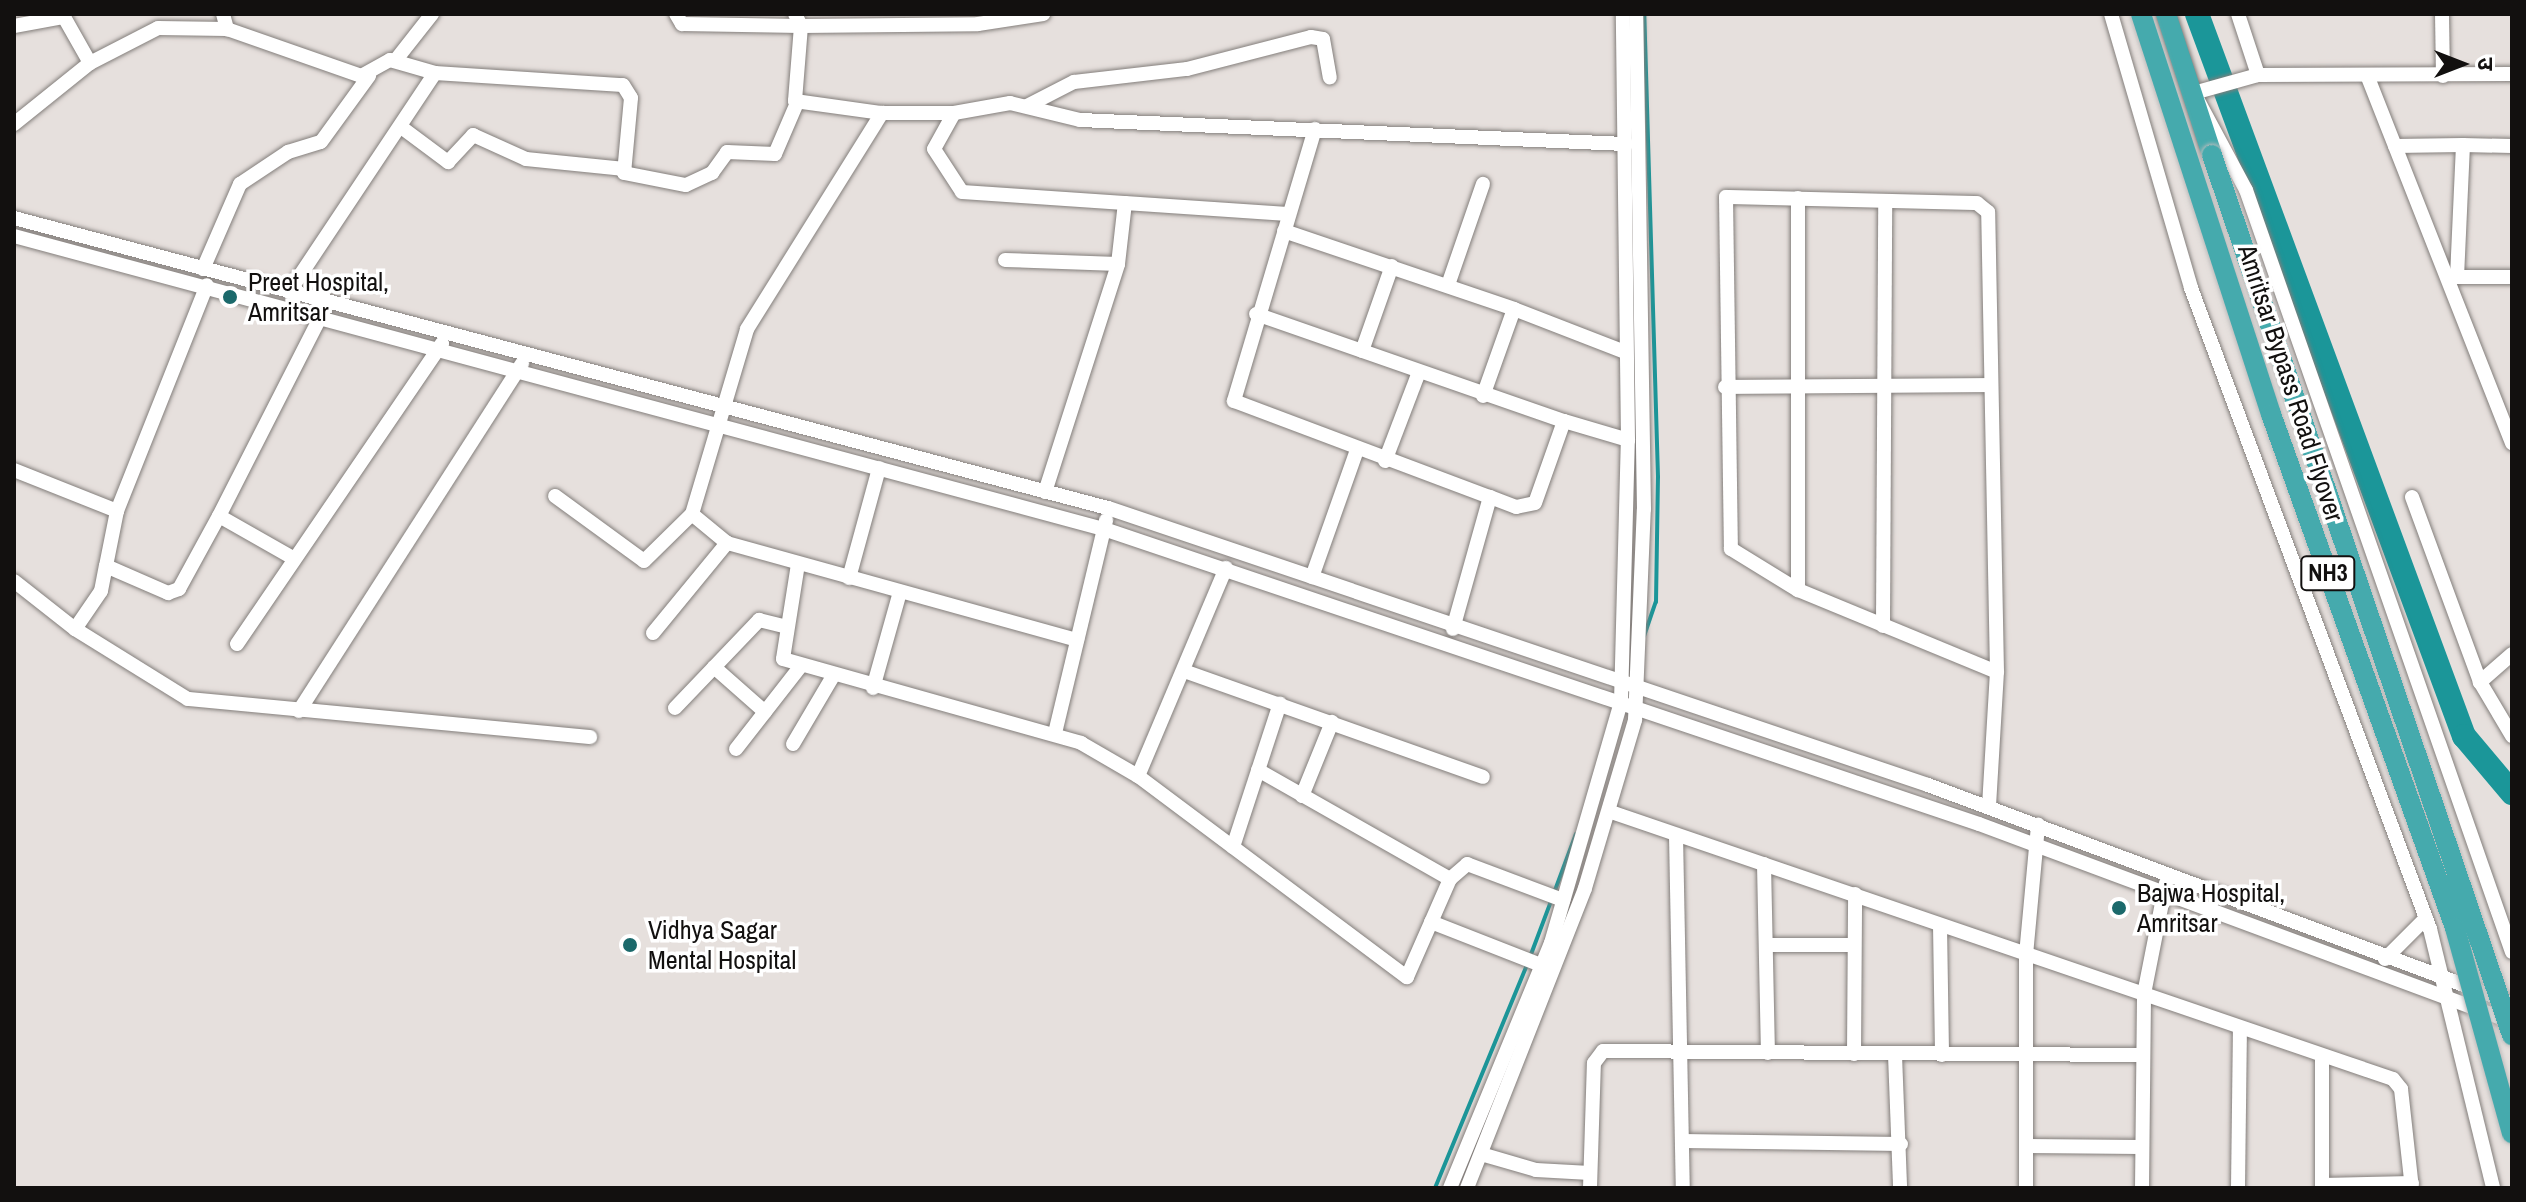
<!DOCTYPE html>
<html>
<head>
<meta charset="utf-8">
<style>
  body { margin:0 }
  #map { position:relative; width:2526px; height:1202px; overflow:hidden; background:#e6e0dd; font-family:"Archivo Narrow","Noto Sans Devanagari",sans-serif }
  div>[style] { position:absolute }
  .stream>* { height:4px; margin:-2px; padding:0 2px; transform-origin:2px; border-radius:2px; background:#1b9699 }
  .river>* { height:24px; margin:-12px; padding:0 12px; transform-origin:12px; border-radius:12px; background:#1b9699 }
  .roads { filter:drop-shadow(0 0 2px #837e7b) drop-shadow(0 0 2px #837e7b) }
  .minor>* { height:14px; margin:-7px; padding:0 7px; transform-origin:7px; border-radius:7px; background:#fff }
  .highway>* { height:20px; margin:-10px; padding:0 10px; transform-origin:10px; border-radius:10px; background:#45aaad }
  .bridges { filter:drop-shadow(0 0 2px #bdbcbc) drop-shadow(0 0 2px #bdbcbc) }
  .highway-bridge>* { height:20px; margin:-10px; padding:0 10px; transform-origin:10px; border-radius:10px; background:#45aaad }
  .dots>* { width:22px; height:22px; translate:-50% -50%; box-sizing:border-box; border:4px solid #fff; border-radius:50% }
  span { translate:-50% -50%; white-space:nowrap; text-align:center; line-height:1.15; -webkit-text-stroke:7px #fff; paint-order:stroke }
  .shield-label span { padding:2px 6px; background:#fff; border:2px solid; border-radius:6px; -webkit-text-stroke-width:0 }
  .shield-label { font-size:24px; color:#12100f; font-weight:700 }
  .poi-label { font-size:26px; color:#12100f }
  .left { translate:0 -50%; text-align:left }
  .street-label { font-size:26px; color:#12100f }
  .frame { position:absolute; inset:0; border:16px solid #12100f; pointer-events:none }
  .north { position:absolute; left:2422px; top:24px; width:80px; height:80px; -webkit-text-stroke:6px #fff; paint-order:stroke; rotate:90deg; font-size:22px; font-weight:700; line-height:32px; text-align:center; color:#12100f }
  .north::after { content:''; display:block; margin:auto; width:28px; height:36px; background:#12100f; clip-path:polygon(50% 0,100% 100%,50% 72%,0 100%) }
</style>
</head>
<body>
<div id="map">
  <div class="stream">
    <div style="left:1644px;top:636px;width:36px;rotate:-71deg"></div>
    <div style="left:1656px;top:602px;width:125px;rotate:-89.1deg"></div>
    <div style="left:1658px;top:477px;width:463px;rotate:-91.7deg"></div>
    <div style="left:1554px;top:893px;width:63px;rotate:-69.6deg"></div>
    <div style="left:1530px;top:957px;width:60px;rotate:-69.4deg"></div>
    <div style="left:1435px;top:1188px;width:241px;rotate:-67.6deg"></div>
  </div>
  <div class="river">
    <div style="left:2197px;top:14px;width:770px;rotate:69.71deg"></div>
    <div style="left:2464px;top:736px;width:75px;rotate:49.9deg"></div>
  </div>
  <div class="roads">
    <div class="minor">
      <div style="left:223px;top:14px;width:16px;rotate:75deg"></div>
      <div style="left:227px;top:29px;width:142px;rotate:19.3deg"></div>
      <div style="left:361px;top:76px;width:33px;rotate:-29deg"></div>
      <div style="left:390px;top:60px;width:47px;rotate:16.1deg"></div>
      <div style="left:676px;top:14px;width:12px;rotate:59deg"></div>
      <div style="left:682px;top:24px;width:119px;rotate:1deg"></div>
      <div style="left:801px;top:26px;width:177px;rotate:-0.6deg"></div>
      <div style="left:978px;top:24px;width:66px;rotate:-8.7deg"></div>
      <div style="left:795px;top:14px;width:13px;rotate:63deg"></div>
      <div style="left:801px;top:26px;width:75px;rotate:94.6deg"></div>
      <div style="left:795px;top:101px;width:88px;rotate:7.9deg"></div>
      <div style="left:2111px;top:14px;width:285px;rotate:73.7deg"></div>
      <div style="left:2191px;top:288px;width:684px;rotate:69.55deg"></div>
      <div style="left:2430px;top:929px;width:267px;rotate:76.3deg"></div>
      <div style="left:2238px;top:14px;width:64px;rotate:71.8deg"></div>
      <div style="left:2442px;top:14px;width:62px;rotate:89.1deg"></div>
      <div style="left:14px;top:26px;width:51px;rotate:-10.2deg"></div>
      <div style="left:64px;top:17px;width:53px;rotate:60.5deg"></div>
      <div style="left:395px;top:61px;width:60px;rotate:-51.8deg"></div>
      <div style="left:2512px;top:74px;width:254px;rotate:179.8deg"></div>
      <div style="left:2258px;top:75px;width:66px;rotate:164.3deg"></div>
      <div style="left:2194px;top:93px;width:110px;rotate:61.8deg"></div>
      <div style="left:2246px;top:190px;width:807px;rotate:70.76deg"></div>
      <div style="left:2367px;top:75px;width:396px;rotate:68.5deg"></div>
      <div style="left:1027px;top:106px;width:53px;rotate:-27.1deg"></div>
      <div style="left:1074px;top:82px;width:114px;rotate:-6.6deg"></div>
      <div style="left:1187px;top:69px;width:128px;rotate:-14.5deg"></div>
      <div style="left:1311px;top:37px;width:12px;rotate:9deg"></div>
      <div style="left:1323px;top:39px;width:39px;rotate:80deg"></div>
      <div style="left:954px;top:113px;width:41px;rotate:119.1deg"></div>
      <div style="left:934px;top:149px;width:51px;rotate:56.9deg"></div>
      <div style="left:962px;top:192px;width:163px;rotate:3.9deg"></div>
      <div style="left:14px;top:124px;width:97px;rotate:-38.8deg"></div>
      <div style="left:90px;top:63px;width:76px;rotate:-27.2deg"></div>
      <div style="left:158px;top:28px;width:69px;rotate:0.8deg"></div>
      <div style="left:401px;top:127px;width:59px;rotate:36.7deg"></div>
      <div style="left:448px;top:162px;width:37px;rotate:-47deg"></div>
      <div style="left:473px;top:135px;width:58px;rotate:24.4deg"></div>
      <div style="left:526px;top:159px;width:99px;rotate:5.8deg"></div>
      <div style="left:1315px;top:129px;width:284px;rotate:106.6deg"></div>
      <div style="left:1234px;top:401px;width:273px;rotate:20.6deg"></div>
      <div style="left:1490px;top:497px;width:137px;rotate:105.7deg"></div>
      <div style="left:2463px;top:145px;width:49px;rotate:1.2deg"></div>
      <div style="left:2395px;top:146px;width:68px;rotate:-0.8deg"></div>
      <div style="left:2463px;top:145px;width:131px;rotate:92.6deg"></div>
      <div style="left:1798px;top:198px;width:392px;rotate:90deg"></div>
      <div style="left:14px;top:218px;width:1132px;rotate:14.85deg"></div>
      <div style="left:1108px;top:508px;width:866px;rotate:18.67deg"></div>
      <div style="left:1928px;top:785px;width:623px;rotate:20.47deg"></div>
      <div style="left:1284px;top:231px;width:243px;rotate:18.7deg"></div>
      <div style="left:14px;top:236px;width:1129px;rotate:15.05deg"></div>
      <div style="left:1104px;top:529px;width:923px;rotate:18.63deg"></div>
      <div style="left:1979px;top:824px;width:569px;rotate:20.38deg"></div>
      <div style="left:1005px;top:260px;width:113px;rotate:2deg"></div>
      <div style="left:203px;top:269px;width:93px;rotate:-66.5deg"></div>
      <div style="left:240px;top:184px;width:58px;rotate:-33.7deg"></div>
      <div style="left:288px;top:152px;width:34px;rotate:-17deg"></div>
      <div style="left:321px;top:142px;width:82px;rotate:-54deg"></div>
      <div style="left:2451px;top:277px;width:61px"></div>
      <div style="left:1448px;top:285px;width:107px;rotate:-70.9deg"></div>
      <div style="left:289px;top:292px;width:263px;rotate:-56.3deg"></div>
      <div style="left:435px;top:73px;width:188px;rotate:3.7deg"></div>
      <div style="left:623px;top:85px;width:15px;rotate:58deg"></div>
      <div style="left:631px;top:98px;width:75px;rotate:95.3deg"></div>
      <div style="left:624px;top:173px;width:63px;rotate:11deg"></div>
      <div style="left:686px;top:185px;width:29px;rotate:-25deg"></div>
      <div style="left:712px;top:173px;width:26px;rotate:-54deg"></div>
      <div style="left:727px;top:152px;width:48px;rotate:2.4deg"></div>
      <div style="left:775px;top:154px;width:56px;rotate:-66.7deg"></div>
      <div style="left:1256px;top:314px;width:326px;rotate:19.2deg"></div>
      <div style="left:1362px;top:351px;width:90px;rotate:-70.6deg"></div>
      <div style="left:1725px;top:387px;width:264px;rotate:-0.4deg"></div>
      <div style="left:1483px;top:396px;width:92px;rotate:-70.4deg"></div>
      <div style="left:1514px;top:309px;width:119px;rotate:21.2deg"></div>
      <div style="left:1385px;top:461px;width:95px;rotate:-69.1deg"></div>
      <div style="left:14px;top:470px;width:111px;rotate:21.7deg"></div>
      <div style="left:117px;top:511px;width:243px;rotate:-68.3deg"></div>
      <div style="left:1045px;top:492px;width:239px;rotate:-72.2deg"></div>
      <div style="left:1118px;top:264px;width:61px;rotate:-83.5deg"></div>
      <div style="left:1125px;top:203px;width:163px;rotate:3.9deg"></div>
      <div style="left:555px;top:496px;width:110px;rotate:36.1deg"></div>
      <div style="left:644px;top:561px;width:67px;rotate:-44.4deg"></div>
      <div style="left:1490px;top:497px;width:28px;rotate:21deg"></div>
      <div style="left:1516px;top:507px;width:19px;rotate:-12deg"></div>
      <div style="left:1535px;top:503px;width:87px;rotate:-70.5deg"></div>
      <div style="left:1564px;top:421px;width:67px;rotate:16.5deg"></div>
      <div style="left:2412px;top:497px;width:197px;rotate:69.8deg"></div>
      <div style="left:117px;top:511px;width:56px;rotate:101.3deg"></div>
      <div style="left:106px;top:566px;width:68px;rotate:23.5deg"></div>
      <div style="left:168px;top:593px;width:12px;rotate:-20deg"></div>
      <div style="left:179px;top:589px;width:83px;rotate:-61.3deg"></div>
      <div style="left:293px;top:558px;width:85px;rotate:-150.4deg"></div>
      <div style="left:219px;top:516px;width:233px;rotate:-63deg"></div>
      <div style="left:798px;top:564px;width:96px;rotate:99deg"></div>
      <div style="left:783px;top:659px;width:310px;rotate:15.7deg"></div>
      <div style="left:1081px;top:743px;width:66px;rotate:30.1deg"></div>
      <div style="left:1138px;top:776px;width:336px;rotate:36.8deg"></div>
      <div style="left:1407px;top:977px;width:107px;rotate:-66.3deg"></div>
      <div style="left:1450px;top:879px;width:23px;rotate:-41deg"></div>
      <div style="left:1467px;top:864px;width:103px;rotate:20.6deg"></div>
      <div style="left:1312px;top:577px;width:135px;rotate:-70.5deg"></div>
      <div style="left:849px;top:578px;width:114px;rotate:-74.7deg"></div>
      <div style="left:14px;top:581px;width:78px;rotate:38.2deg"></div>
      <div style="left:75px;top:629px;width:46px;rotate:-55.6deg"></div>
      <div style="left:101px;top:591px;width:25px;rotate:-79deg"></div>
      <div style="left:1883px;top:626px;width:425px;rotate:-89.7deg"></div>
      <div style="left:75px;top:629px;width:133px;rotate:31.8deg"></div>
      <div style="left:188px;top:699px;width:404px;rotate:5.4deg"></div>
      <div style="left:653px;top:633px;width:117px;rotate:-50.6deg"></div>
      <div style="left:1077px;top:640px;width:363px;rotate:-164.5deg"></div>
      <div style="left:727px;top:543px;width:45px;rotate:-140.4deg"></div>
      <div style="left:692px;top:514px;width:193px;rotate:-73.4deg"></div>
      <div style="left:747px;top:329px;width:255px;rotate:-58deg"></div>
      <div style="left:882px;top:113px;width:72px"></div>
      <div style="left:954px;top:113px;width:57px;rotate:-10.1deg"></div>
      <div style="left:1010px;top:103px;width:72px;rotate:13.7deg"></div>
      <div style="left:1080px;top:120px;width:547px;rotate:2.52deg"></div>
      <div style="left:237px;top:644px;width:364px;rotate:-55.7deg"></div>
      <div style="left:2512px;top:654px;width:43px;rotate:138.8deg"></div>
      <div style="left:2480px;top:682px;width:63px;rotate:59.3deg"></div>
      <div style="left:714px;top:667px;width:68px;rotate:41.4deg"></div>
      <div style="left:1184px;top:671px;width:317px;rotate:19.5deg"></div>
      <div style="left:873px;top:688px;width:100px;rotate:-74.3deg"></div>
      <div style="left:675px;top:708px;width:122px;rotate:-46.3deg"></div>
      <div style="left:759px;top:620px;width:25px;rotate:14deg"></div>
      <div style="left:299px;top:711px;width:413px;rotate:-57.3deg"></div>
      <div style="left:1055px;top:733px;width:219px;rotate:-76.5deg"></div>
      <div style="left:793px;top:744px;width:79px;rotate:-59.5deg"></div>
      <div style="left:736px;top:749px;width:104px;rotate:-52deg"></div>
      <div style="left:1258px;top:770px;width:221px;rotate:29.6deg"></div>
      <div style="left:1138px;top:776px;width:226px;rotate:-67.1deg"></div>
      <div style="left:1302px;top:796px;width:80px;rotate:-67.9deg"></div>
      <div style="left:1989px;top:806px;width:134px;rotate:-86.6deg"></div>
      <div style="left:1997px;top:672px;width:460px;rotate:-91.1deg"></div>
      <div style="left:1988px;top:212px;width:14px;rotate:-141deg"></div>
      <div style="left:1977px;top:203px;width:251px;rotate:-178.6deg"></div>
      <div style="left:1726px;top:197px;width:352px;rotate:89.2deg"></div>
      <div style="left:1731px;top:549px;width:79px;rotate:31.5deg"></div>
      <div style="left:1798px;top:590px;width:215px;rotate:22.4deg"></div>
      <div style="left:1611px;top:812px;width:826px;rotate:18.85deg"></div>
      <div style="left:2393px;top:1079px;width:13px;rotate:51deg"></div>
      <div style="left:2401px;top:1089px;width:100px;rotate:83.7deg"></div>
      <div style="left:1676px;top:835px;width:353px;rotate:88.9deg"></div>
      <div style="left:1233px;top:847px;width:151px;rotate:-71.9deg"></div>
      <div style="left:1764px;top:864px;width:189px;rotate:88.8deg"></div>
      <div style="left:1431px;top:922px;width:118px;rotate:21.4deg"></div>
      <div style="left:1940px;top:925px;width:130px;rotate:89.1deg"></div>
      <div style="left:1766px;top:945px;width:85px"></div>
      <div style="left:2385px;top:959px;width:58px;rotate:-45deg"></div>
      <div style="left:1854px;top:1054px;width:160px;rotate:-89.6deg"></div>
      <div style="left:1895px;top:1055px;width:133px;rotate:87.8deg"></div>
      <div style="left:1682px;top:1141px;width:219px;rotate:0.8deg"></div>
      <div style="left:2027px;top:1146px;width:114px;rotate:0.5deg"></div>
      <div style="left:1481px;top:1154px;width:57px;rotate:16.2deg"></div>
      <div style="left:1536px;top:1170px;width:54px;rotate:3.2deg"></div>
      <div style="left:2322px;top:1185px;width:90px;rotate:-1.3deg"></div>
      <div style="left:1450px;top:1188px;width:265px;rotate:-67.6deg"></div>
      <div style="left:1551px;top:943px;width:251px;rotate:-73.8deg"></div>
      <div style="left:1621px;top:702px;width:262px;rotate:-88.5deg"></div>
      <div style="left:1628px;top:440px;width:426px;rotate:-90.7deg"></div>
      <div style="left:1467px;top:1188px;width:322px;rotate:-68.5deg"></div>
      <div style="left:1585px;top:888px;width:175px;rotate:-73.4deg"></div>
      <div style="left:1635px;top:720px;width:211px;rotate:-87.6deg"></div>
      <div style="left:1644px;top:509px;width:495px;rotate:-90.9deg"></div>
      <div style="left:1590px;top:1188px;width:125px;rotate:-88.2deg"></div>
      <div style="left:1594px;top:1063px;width:15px;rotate:-53deg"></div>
      <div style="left:1603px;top:1051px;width:539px;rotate:0.43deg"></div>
      <div style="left:2026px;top:1188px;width:233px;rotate:-90deg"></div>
      <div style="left:2026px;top:955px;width:131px;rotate:-84.7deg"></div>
      <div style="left:2142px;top:1188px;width:194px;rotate:-89.4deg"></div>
      <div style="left:2144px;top:994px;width:113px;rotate:-78.8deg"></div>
      <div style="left:2238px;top:1188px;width:159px;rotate:-89.3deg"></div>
      <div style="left:2322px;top:1188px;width:128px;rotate:-90deg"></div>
    </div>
    <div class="highway">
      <div style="left:2166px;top:14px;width:148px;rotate:71.9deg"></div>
    </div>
  </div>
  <div class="bridges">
    <div class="highway-bridge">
      <div style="left:2141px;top:14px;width:421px;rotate:72deg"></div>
      <div style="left:2271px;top:414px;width:546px;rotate:70.3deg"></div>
      <div style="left:2455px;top:928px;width:213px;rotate:74.5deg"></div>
      <div style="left:2212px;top:155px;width:930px;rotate:71.18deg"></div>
    </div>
  </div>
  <div class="dots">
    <div style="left:230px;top:297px;background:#1b696b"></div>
    <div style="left:2119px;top:908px;background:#1b696b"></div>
    <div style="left:630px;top:945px;background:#1b696b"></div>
  </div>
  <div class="shield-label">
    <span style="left:2328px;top:573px">NH3</span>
  </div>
  <div class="poi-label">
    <span class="left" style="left:248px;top:297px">Preet Hospital,<br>Amritsar</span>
    <span class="left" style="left:2137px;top:908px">Bajwa Hospital,<br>Amritsar</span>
    <span class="left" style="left:648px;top:945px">Vidhya Sagar<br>Mental Hospital</span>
  </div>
  <div class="street-label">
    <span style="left:2291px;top:383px;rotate:72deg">Amritsar Bypass Road Flyover</span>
  </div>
  <div class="frame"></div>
  <div class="north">उ</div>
</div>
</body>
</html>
